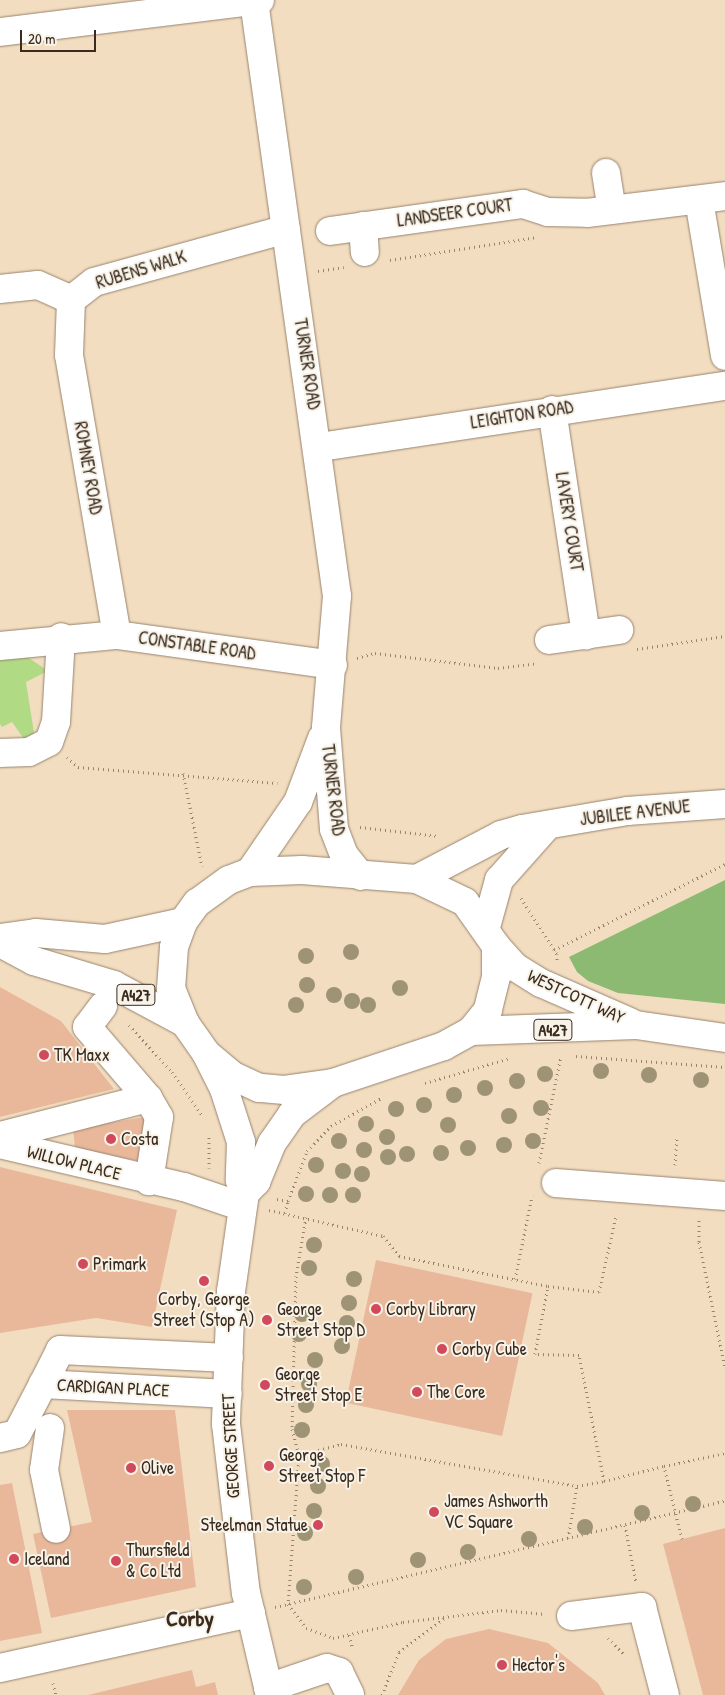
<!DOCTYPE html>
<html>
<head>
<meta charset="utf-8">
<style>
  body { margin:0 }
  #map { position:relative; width:725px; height:1695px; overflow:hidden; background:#f3ddc0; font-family:"Patrick Hand",sans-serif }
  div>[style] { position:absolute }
  .green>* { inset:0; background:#b1da85 }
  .forest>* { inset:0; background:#8cba72 }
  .building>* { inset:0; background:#e9b89b; transform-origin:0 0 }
  .path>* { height:3px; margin-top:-1.5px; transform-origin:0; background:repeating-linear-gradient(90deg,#97846f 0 1px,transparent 0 5px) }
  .roads { filter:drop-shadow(0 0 1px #97846f) drop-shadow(0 0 1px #97846f) }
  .minor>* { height:28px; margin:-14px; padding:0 14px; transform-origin:14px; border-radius:14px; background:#fff }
  .highway>* { height:28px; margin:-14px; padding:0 14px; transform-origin:14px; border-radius:14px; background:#fff }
  .trees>* { width:16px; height:16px; margin:-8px; border-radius:50%; background:#9e9375 }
  .dots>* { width:14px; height:14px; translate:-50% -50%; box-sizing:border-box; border:2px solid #f7f3e8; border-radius:50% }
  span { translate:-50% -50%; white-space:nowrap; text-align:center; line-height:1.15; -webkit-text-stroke:4px #f7f3e8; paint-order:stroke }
  .shield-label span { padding:1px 4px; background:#f7f3e8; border:1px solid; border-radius:4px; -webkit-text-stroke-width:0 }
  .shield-label { font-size:16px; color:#3b2a1e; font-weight:700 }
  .street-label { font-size:18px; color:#3b2a1e }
  .poi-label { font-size:18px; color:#3b2a1e }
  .left { translate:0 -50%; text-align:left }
  .right { translate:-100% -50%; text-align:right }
  .district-label { font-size:22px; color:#3b2a1e; font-weight:700 }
  .scale { position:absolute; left:20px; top:30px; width:76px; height:22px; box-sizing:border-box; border:2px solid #3b2a1e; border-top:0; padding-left:6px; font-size:15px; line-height:18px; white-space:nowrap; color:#3b2a1e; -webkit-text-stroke:4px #f7f3e8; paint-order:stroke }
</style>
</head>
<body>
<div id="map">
  <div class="green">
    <div style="clip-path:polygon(26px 656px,48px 671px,26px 682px,34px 733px,44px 739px,26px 742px,12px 722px,2px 727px,0 724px,0 660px)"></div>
  </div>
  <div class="forest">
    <div style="clip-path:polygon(725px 880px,725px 1004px,618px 993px,588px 981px,577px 972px,569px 957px)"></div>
  </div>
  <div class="building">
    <div style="clip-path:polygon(0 987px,61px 1021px,114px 1089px,0 1117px)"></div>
    <div style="clip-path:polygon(151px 1116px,144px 1162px,75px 1148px,73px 1129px)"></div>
    <div style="clip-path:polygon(0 1167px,177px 1210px,152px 1327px,96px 1318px,0 1333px)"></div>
    <div style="left:376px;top:1260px;width:160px;height:146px;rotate:12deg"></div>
    <div style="clip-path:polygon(67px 1410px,175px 1410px,196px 1587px,51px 1618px,33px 1534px,92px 1522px)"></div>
    <div style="clip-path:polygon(12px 1483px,42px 1633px,0 1641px,0 1485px)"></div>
    <div style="clip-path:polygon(725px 1528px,725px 1695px,703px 1695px,663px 1544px)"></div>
    <div style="clip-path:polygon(489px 1629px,548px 1643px,598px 1683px,605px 1695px,398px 1695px,419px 1660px,446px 1639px)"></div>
    <div style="clip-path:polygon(192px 1670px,196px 1687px,215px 1682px,218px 1695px,88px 1695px)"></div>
  </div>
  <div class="path">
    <div style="left:390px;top:260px;width:149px;rotate:-8.9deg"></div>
    <div style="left:318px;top:271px;width:26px;rotate:-9deg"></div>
    <div style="left:637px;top:649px;width:89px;rotate:-8.4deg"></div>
    <div style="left:357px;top:658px;width:19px;rotate:-16deg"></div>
    <div style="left:375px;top:653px;width:124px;rotate:7deg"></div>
    <div style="left:498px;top:668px;width:38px;rotate:-7deg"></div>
    <div style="left:67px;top:757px;width:15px;rotate:42deg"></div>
    <div style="left:78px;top:767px;width:200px;rotate:4.6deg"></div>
    <div style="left:183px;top:773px;width:95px;rotate:78.5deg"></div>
    <div style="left:360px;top:827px;width:79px;rotate:6.6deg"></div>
    <div style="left:521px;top:898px;width:67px;rotate:57.3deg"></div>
    <div style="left:557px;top:954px;width:8px;rotate:90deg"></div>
    <div style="left:554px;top:950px;width:191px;rotate:-26.7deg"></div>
    <div style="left:129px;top:1025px;width:64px;rotate:47.5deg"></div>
    <div style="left:172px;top:1072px;width:52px;rotate:55.1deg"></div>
    <div style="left:576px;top:1056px;width:149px;rotate:4.2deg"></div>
    <div style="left:425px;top:1083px;width:89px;rotate:-16.4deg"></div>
    <div style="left:209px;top:1137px;width:31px;rotate:90deg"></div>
    <div style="left:539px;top:1163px;width:109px;rotate:-78.4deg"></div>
    <div style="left:675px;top:1165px;width:29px;rotate:-86deg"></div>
    <div style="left:277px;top:1199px;width:11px;rotate:10deg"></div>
    <div style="left:288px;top:1201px;width:53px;rotate:-69.2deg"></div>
    <div style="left:307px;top:1151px;width:35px;rotate:-46deg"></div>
    <div style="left:331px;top:1126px;width:60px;rotate:-29.1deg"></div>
    <div style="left:269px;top:1210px;width:117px;rotate:12.8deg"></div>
    <div style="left:383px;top:1236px;width:26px;rotate:51deg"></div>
    <div style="left:399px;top:1256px;width:152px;rotate:11.4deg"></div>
    <div style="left:285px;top:1213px;width:12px;rotate:-76deg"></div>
    <div style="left:306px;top:1217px;width:60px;rotate:99.6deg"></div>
    <div style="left:296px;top:1276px;width:153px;rotate:91.5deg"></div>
    <div style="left:292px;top:1429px;width:27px;rotate:75deg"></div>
    <div style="left:299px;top:1455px;width:43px;rotate:-14.7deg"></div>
    <div style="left:341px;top:1444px;width:240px;rotate:10.1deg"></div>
    <div style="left:699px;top:1220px;width:22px;rotate:90deg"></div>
    <div style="left:699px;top:1242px;width:128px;rotate:78.3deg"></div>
    <div style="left:515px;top:1279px;width:85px;rotate:-78.4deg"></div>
    <div style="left:299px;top:1455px;width:149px;rotate:94.2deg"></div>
    <div style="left:288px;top:1604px;width:30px;rotate:53deg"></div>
    <div style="left:306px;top:1628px;width:29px;rotate:20deg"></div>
    <div style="left:333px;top:1638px;width:72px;rotate:-12.9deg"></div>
    <div style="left:403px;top:1622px;width:99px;rotate:-7deg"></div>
    <div style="left:501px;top:1610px;width:45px;rotate:5.1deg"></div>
    <div style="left:604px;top:1481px;width:62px;rotate:-14deg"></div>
    <div style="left:625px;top:1525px;width:58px;rotate:79.1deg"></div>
    <div style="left:568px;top:1538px;width:53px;rotate:-80.2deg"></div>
    <div style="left:577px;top:1486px;width:27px;rotate:-10deg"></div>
    <div style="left:604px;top:1481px;width:128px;rotate:-101.2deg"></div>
    <div style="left:579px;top:1355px;width:44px;rotate:-178.7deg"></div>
    <div style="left:535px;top:1354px;width:69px;rotate:-79.2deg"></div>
    <div style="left:548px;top:1286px;width:51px;rotate:6.7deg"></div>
    <div style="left:599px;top:1292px;width:78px;rotate:-77.4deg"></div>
    <div style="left:682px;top:1539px;width:75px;rotate:-103.9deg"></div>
    <div style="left:664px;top:1466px;width:62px;rotate:-12deg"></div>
    <div style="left:275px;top:1607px;width:462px;rotate:-13.3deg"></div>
    <div style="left:349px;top:1635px;width:15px;rotate:74deg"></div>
    <div style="left:608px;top:1638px;width:24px;rotate:45deg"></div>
    <div style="left:53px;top:1683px;width:12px;rotate:76deg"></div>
    <div style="left:382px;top:1695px;width:46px;rotate:-68.4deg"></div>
    <div style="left:399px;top:1652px;width:59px;rotate:-36.7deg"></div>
  </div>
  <div class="roads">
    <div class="minor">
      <div style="left:254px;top:1px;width:601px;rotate:82.06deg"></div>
      <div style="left:337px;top:596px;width:132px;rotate:94.8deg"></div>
      <div style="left:326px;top:728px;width:101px;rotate:85.5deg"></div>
      <div style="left:334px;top:829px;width:28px;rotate:69deg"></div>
      <div style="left:344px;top:855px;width:27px;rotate:51deg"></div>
      <div style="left:0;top:32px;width:262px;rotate:-7deg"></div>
      <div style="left:606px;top:173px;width:37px;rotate:81deg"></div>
      <div style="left:699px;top:200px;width:158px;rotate:80.5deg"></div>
      <div style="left:363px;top:226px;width:26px;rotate:86deg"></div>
      <div style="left:330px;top:231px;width:195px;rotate:-8deg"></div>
      <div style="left:523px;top:204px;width:26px;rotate:18deg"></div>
      <div style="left:548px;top:212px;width:39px;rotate:1deg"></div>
      <div style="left:587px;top:213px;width:139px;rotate:-7deg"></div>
      <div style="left:0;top:289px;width:38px;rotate:-6deg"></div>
      <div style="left:38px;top:285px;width:36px;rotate:24deg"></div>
      <div style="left:71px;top:300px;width:29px;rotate:-38deg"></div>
      <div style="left:94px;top:282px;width:199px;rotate:-15.4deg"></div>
      <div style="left:71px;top:300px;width:55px;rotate:92.1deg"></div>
      <div style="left:69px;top:355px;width:284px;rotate:80.3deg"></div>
      <div style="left:552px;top:410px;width:228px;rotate:81.4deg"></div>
      <div style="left:320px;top:447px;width:410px;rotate:-8.6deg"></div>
      <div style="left:549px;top:640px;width:71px;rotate:-8.1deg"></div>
      <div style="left:0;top:646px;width:118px;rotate:-5.4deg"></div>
      <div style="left:117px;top:635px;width:218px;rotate:7.9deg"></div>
      <div style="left:0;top:753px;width:29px;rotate:-2deg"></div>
      <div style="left:29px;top:752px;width:22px;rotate:-27deg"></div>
      <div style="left:49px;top:742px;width:21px;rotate:-71deg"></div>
      <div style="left:56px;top:722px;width:85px;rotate:-86.6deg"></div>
      <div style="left:250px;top:872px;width:85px;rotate:-55.6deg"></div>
      <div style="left:298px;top:802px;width:68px;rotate:-69.4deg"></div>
      <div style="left:417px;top:879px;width:95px;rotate:-27.6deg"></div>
      <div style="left:501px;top:835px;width:22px;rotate:-16deg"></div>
      <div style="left:522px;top:829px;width:107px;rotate:-9.7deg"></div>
      <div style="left:627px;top:811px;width:98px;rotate:-4.1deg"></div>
      <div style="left:486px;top:927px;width:49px;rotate:-74.5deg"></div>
      <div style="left:499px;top:880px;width:71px;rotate:-48.4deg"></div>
      <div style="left:103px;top:1006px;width:26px;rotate:127deg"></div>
      <div style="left:87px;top:1027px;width:94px;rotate:49.3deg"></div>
      <div style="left:206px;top:1053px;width:40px;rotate:63.4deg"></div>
      <div style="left:224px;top:1089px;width:56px;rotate:72.2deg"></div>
      <div style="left:241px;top:1142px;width:38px;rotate:92deg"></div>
      <div style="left:240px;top:1180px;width:14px;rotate:69deg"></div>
      <div style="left:245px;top:1193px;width:99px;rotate:98.1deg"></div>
      <div style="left:231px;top:1291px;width:133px;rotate:92.2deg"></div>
      <div style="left:226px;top:1424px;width:170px;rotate:83.3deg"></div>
      <div style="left:246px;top:1593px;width:105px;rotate:76.8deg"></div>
      <div style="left:0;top:1136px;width:153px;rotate:-14.4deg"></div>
      <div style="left:148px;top:1098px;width:22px;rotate:60deg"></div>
      <div style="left:159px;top:1117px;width:65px;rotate:98.9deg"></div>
      <div style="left:0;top:1144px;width:189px;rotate:13.2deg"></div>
      <div style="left:184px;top:1187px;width:50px;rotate:18.8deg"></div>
      <div style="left:556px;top:1183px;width:169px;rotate:4.4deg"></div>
      <div style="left:245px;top:1193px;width:16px;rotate:-45deg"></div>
      <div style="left:256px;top:1182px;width:42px;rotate:-67.7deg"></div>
      <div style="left:272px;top:1143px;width:35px;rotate:-55deg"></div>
      <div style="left:292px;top:1114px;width:51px;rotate:-37.1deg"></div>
      <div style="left:43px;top:1384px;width:38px;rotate:-63deg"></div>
      <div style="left:60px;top:1350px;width:169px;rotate:2.7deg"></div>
      <div style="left:50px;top:1428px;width:42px;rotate:98.1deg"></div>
      <div style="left:44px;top:1470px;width:60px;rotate:78.5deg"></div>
      <div style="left:0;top:1438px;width:17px;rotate:-13deg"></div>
      <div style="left:17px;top:1434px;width:56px;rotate:-62.5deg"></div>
      <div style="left:43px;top:1384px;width:185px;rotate:3.1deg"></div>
      <div style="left:571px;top:1616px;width:72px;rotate:-7.2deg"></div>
      <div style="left:642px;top:1607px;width:91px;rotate:75.4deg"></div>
      <div style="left:0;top:1668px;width:257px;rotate:-12.4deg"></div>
      <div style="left:268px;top:1688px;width:62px;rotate:-18.7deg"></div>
      <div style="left:327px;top:1668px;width:13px;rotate:18deg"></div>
      <div style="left:339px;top:1672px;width:25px;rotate:64deg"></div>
    </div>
    <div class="highway">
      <div style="left:302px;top:870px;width:115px;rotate:4.5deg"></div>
      <div style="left:417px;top:879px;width:53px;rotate:25.6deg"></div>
      <div style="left:465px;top:902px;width:54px;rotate:54.8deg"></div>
      <div style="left:496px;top:946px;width:31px;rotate:90deg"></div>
      <div style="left:496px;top:977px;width:34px;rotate:104deg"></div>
      <div style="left:488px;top:1010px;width:27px;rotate:129deg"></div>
      <div style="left:471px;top:1031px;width:31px;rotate:151deg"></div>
      <div style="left:444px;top:1046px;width:117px;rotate:161.6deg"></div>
      <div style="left:333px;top:1083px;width:49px;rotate:171.9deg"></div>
      <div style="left:284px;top:1090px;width:25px;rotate:-175deg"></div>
      <div style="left:259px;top:1088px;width:29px;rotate:-155deg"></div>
      <div style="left:233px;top:1076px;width:35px;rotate:-140deg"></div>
      <div style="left:206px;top:1053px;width:37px;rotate:-125deg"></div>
      <div style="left:185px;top:1023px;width:37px;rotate:-112deg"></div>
      <div style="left:171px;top:989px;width:42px;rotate:-85.9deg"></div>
      <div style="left:174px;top:947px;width:27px;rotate:-70deg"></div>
      <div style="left:183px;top:922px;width:24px;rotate:-54deg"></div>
      <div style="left:197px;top:903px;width:39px;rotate:-36deg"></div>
      <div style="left:229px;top:880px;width:22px;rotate:-21deg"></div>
      <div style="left:250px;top:872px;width:52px;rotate:-2.2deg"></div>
      <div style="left:0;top:938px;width:36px;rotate:-8deg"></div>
      <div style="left:36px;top:933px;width:69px;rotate:5deg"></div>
      <div style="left:105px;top:939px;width:80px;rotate:-12.3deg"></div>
      <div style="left:0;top:943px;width:38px;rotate:28deg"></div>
      <div style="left:34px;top:961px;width:84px;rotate:16.7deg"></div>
      <div style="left:114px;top:985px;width:81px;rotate:28.2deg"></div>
      <div style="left:496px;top:946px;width:28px;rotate:48deg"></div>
      <div style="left:515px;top:967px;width:31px;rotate:32deg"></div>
      <div style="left:541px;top:983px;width:97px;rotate:23.7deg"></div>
      <div style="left:471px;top:1031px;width:165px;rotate:-2.1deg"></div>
      <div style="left:636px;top:1025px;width:90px;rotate:8.3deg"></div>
    </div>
  </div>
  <div class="trees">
    <div style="left:351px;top:952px"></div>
    <div style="left:306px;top:956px"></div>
    <div style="left:307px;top:985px"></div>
    <div style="left:400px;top:988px"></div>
    <div style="left:334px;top:995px"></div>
    <div style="left:352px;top:1001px"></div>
    <div style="left:296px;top:1005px"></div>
    <div style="left:368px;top:1005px"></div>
    <div style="left:601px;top:1071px"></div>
    <div style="left:545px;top:1074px"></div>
    <div style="left:649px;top:1075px"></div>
    <div style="left:701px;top:1080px"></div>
    <div style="left:517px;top:1081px"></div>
    <div style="left:485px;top:1088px"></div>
    <div style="left:454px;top:1095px"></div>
    <div style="left:424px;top:1105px"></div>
    <div style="left:541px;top:1108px"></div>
    <div style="left:396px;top:1109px"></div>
    <div style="left:509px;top:1116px"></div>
    <div style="left:366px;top:1124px"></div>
    <div style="left:448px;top:1125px"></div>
    <div style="left:387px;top:1137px"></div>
    <div style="left:339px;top:1141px"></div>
    <div style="left:533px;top:1141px"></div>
    <div style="left:504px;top:1145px"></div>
    <div style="left:468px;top:1148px"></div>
    <div style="left:364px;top:1150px"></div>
    <div style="left:441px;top:1153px"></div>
    <div style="left:407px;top:1154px"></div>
    <div style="left:388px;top:1157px"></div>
    <div style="left:316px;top:1165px"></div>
    <div style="left:343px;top:1171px"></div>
    <div style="left:362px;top:1174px"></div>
    <div style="left:306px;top:1194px"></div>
    <div style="left:330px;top:1195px"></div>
    <div style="left:353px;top:1195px"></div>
    <div style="left:314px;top:1245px"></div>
    <div style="left:309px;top:1268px"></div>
    <div style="left:354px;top:1279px"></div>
    <div style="left:349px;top:1303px"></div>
    <div style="left:302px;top:1314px"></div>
    <div style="left:347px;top:1323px"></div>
    <div style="left:299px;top:1334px"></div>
    <div style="left:342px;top:1346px"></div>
    <div style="left:315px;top:1360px"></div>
    <div style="left:309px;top:1384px"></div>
    <div style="left:306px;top:1405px"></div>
    <div style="left:302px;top:1430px"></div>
    <div style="left:322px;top:1464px"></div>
    <div style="left:318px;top:1486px"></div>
    <div style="left:693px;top:1504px"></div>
    <div style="left:314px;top:1511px"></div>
    <div style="left:642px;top:1513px"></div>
    <div style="left:585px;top:1527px"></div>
    <div style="left:305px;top:1533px"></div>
    <div style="left:529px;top:1539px"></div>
    <div style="left:468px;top:1552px"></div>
    <div style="left:418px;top:1560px"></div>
    <div style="left:356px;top:1577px"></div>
    <div style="left:304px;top:1587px"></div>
  </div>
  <div class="dots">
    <div style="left:44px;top:1055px;background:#d1495b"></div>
    <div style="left:111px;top:1139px;background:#d1495b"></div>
    <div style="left:83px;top:1264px;background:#d1495b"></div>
    <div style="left:204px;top:1281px;background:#d1495b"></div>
    <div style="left:376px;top:1309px;background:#d1495b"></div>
    <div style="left:267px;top:1320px;background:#d1495b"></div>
    <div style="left:442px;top:1349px;background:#d1495b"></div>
    <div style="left:265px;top:1385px;background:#d1495b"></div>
    <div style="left:417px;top:1392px;background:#d1495b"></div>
    <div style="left:269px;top:1466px;background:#d1495b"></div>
    <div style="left:131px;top:1468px;background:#d1495b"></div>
    <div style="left:434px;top:1512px;background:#d1495b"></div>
    <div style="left:318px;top:1525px;background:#d1495b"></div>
    <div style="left:14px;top:1559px;background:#d1495b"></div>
    <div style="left:116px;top:1561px;background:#d1495b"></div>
    <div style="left:502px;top:1665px;background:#d1495b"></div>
  </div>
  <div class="shield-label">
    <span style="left:136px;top:995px">A427</span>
    <span style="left:553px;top:1030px">A427</span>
  </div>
  <div class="street-label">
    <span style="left:455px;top:213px;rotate:-8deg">LANDSEER COURT</span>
    <span style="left:141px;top:270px;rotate:-17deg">RUBENS WALK</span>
    <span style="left:307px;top:364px;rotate:81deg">TURNER ROAD</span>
    <span style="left:522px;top:415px;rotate:-9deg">LEIGHTON ROAD</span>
    <span style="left:88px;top:468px;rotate:80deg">ROMNEY ROAD</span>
    <span style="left:569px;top:522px;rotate:81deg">LAVERY COURT</span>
    <span style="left:197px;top:646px;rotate:8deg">CONSTABLE ROAD</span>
    <span style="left:333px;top:790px;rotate:83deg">TURNER ROAD</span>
    <span style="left:635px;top:813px;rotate:-7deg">JUBILEE AVENUE</span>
    <span style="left:576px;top:997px;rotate:25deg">WESTCOTT WAY</span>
    <span style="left:74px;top:1163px;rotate:14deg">WILLOW PLACE</span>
    <span style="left:113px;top:1388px;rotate:3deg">CARDIGAN PLACE</span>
    <span style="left:231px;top:1446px;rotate:-93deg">GEORGE STREET</span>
  </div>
  <div class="poi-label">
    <span class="left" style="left:54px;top:1055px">TK Maxx</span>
    <span class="left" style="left:121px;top:1139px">Costa</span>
    <span class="left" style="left:93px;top:1264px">Primark</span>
    <span style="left:204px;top:1310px">Corby, George<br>Street (Stop A)</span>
    <span class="left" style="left:386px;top:1309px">Corby Library</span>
    <span class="left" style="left:277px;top:1320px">George<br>Street Stop D</span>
    <span class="left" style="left:452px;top:1349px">Corby Cube</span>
    <span class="left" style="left:275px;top:1385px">George<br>Street Stop E</span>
    <span class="left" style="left:427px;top:1392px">The Core</span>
    <span class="left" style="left:279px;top:1466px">George<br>Street Stop F</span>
    <span class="left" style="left:141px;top:1468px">Olive</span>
    <span class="left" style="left:444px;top:1512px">James Ashworth<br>VC Square</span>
    <span class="right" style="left:308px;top:1525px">Steelman Statue</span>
    <span class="left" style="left:126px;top:1561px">Thursfield<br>&amp; Co Ltd</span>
    <span class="left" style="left:24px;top:1559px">Iceland</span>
    <span class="left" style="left:512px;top:1665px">Hector's</span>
  </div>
  <div class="district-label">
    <span style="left:190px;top:1619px">Corby</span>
  </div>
  <div class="scale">20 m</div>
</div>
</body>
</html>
